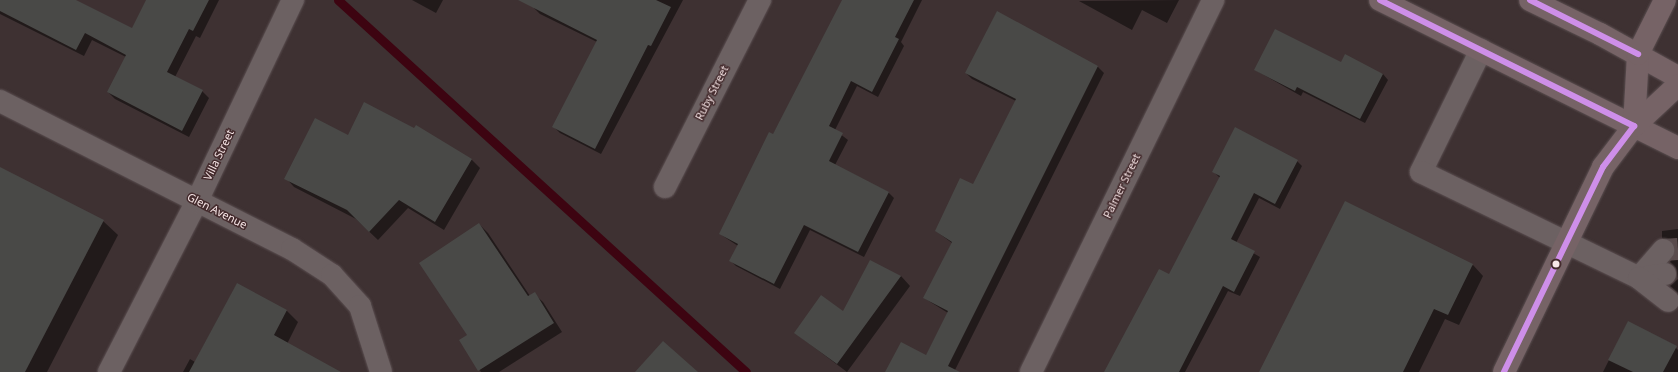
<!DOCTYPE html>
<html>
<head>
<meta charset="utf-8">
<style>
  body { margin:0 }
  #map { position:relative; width:1678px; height:372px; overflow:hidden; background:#3e3132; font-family:"Noto Sans",sans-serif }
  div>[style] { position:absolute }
  .shadow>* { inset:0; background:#0007 }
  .stream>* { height:9px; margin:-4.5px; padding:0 4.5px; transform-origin:4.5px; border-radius:4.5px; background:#3d0411 }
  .building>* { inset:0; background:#494947 }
  .minor-tunnel>* { height:22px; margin-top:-11px; transform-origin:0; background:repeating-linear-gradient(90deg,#5a4c4d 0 22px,transparent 0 33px) }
  .roads { filter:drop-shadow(0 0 1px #5b4f51) drop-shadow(0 0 1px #5b4f51) }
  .minor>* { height:22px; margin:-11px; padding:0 11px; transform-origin:11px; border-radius:11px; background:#6c6162 }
  .major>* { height:22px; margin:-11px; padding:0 11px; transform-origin:11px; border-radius:11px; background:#766366 }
  .bus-1>* { height:6px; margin:-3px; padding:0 3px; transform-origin:3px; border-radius:3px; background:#ce8fe9 }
  .dots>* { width:11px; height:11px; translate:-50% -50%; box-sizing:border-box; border:2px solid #442b2d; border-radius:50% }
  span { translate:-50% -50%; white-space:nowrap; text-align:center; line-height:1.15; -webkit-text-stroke:3px #442b2d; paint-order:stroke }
  .street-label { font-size:11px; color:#f8e7e8 }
</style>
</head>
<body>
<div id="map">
  <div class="shadow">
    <div style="clip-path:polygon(0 0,74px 0,132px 30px,147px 0,219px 0,200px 38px,196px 36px,175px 77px,202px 91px,209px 98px,189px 137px,115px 99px,108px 92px,126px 57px,92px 40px,84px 56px,0 14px)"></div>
    <div style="clip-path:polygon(412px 0,443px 0,436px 13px)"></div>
    <div style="clip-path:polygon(538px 0,683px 0,601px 154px,560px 133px,554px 127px,597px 42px,540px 14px,534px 8px)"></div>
    <div style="clip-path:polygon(845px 0,922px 0,901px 42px,904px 46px,878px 97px,857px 86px,835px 130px,848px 140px,835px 165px,888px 192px,894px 198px,864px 257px,810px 230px,780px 289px,736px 266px,730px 260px,738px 246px,720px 234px)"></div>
    <div style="clip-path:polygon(1179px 0,1167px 23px,1142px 10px,1132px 30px,1079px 1px)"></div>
    <div style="clip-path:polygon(997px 12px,1098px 67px,1104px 73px,954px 372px,886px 372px,926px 356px,948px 313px,924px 298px,952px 243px,936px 231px,973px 186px,1016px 101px,972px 79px,966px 73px)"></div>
    <div style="clip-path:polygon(1342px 64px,1383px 74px,1388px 80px,1365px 123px,1303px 92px,1301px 96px,1255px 70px)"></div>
    <div style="clip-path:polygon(416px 126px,472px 160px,480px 168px,444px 230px,408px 208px,378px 240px,356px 219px,294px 187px,286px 178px,348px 136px,415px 129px)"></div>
    <div style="clip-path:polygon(1297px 161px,1302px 166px,1280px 209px,1259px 198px,1236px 243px,1260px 257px,1240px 296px,1228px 291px,1185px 372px,1106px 372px,1170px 276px,1220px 178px,1214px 172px)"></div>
    <div style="clip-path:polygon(0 168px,103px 221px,118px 235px,47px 372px,0 372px)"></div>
    <div style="clip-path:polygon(479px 224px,488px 233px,530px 296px,534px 294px,543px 302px,562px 332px,499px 372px,481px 372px,461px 341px,469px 336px)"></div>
    <div style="clip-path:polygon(1678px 229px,1678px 293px,1670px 286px,1678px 279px,1676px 268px,1670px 262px,1676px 250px,1662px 238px,1662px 231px)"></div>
    <div style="clip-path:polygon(1473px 265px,1483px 276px,1459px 325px,1445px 319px,1419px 372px,1260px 372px)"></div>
    <div style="clip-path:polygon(901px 276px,910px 286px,847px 372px,795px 333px,844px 313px)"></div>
    <div style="clip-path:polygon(237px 284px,287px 311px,298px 322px,287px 344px,327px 372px,183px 372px,190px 359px,195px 362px)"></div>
    <div style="clip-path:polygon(1628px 322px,1672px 344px,1678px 350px,1678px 372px,1603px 372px)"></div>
  </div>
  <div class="stream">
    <div style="left:338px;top:0;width:552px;rotate:42.36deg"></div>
  </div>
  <div class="building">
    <div style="clip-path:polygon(0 0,76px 0,132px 28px,146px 0,209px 0,193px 31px,189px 29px,167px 72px,203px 90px,182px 131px,107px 92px,126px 55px,85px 33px,76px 50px,0 11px)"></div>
    <div style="clip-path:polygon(518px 0,656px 0,671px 7px,651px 46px,648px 45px,595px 149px,552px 127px,597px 40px)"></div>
    <div style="clip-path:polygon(842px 0,914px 0,895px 37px,899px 39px,872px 92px,851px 81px,829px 126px,843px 133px,829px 161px,889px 192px,858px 252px,804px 225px,774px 284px,729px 261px,738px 244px,719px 234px,769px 132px,773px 134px)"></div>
    <div style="clip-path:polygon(997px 11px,1098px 66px,948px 366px,960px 372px,885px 372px,901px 342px,926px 355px,948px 311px,923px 298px,952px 242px,935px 231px,960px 178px,973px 184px,1016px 99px,965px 73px)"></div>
    <div style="clip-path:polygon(1275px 29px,1341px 62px,1345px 54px,1383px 74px,1360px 119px,1297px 87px,1295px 91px,1254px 70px)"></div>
    <div style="clip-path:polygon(364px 102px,414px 128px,416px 125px,472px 159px,435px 222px,399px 200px,369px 232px,347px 210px,284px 179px,315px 118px,348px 135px)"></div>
    <div style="clip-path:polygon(1235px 127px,1298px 160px,1275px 204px,1254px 193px,1231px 239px,1255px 251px,1234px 292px,1223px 286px,1179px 372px,1104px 372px,1159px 269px,1169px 274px,1220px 176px,1212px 172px)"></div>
    <div style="clip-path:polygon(0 167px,104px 220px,25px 372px,0 372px)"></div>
    <div style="clip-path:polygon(1345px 201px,1473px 264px,1448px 315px,1434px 309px,1403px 372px,1259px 372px)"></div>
    <div style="clip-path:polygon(479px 223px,528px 296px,535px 292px,554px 323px,478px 371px,459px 340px,467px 335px,419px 263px)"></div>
    <div style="clip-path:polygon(870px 260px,901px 276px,837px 364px,794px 333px,821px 295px,843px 311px)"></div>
    <div style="clip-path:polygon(237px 283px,287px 310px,274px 335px,341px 372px,189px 372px)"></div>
    <div style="clip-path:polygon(1628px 321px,1677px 346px,1663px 372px,1633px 372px,1608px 360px)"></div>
    <div style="clip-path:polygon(663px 341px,698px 372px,635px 372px)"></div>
  </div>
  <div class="minor-tunnel">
    <div style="left:1663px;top:250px;width:15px;rotate:-4deg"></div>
  </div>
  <div class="roads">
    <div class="minor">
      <div style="left:1481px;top:50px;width:136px;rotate:116.2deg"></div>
      <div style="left:1421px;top:172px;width:242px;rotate:25.9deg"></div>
      <div style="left:1639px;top:278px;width:37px;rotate:-49deg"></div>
      <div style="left:0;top:101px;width:327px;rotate:26.9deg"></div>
      <div style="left:292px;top:249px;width:48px;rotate:33deg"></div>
      <div style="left:332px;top:275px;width:42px;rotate:47.9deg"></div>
      <div style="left:360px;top:306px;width:69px;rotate:72.3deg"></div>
      <div style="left:665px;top:187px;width:210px;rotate:-63.1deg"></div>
      <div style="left:1665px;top:274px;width:26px;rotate:171deg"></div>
      <div style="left:1639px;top:278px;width:37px;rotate:38deg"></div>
      <div style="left:109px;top:372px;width:192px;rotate:-62.8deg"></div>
      <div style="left:197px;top:201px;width:223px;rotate:-64.5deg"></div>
      <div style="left:1031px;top:372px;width:414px;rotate:-63.9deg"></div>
    </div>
    <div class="major">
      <div style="left:1380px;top:0;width:333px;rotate:26.4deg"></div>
      <div style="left:1530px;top:0;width:78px;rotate:25.9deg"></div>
      <div style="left:1600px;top:34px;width:89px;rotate:28.9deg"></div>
      <div style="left:1634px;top:126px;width:72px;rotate:-86.8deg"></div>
      <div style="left:1638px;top:54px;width:60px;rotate:-63.4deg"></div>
      <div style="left:1504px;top:372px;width:228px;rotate:-64.2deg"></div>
      <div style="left:1603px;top:167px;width:51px;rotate:-52.9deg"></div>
      <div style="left:1634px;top:126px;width:60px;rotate:-43deg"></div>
    </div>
  </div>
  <div class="bus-1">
    <div style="left:1380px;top:0;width:284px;rotate:26.4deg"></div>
    <div style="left:1634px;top:126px;width:51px;rotate:127.1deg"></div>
    <div style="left:1603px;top:167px;width:228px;rotate:115.8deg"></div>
    <div style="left:1530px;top:0;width:121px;rotate:26.6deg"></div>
  </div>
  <div class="dots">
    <div style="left:1556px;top:264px;background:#f8e7e8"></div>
  </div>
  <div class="street-label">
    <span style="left:712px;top:93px;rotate:-63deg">Ruby Street</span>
    <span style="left:219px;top:155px;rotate:-64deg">Villa Street</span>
    <span style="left:1122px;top:186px;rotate:-64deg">Palmer Street</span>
    <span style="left:217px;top:211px;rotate:27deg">Glen Avenue</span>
  </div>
</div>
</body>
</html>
